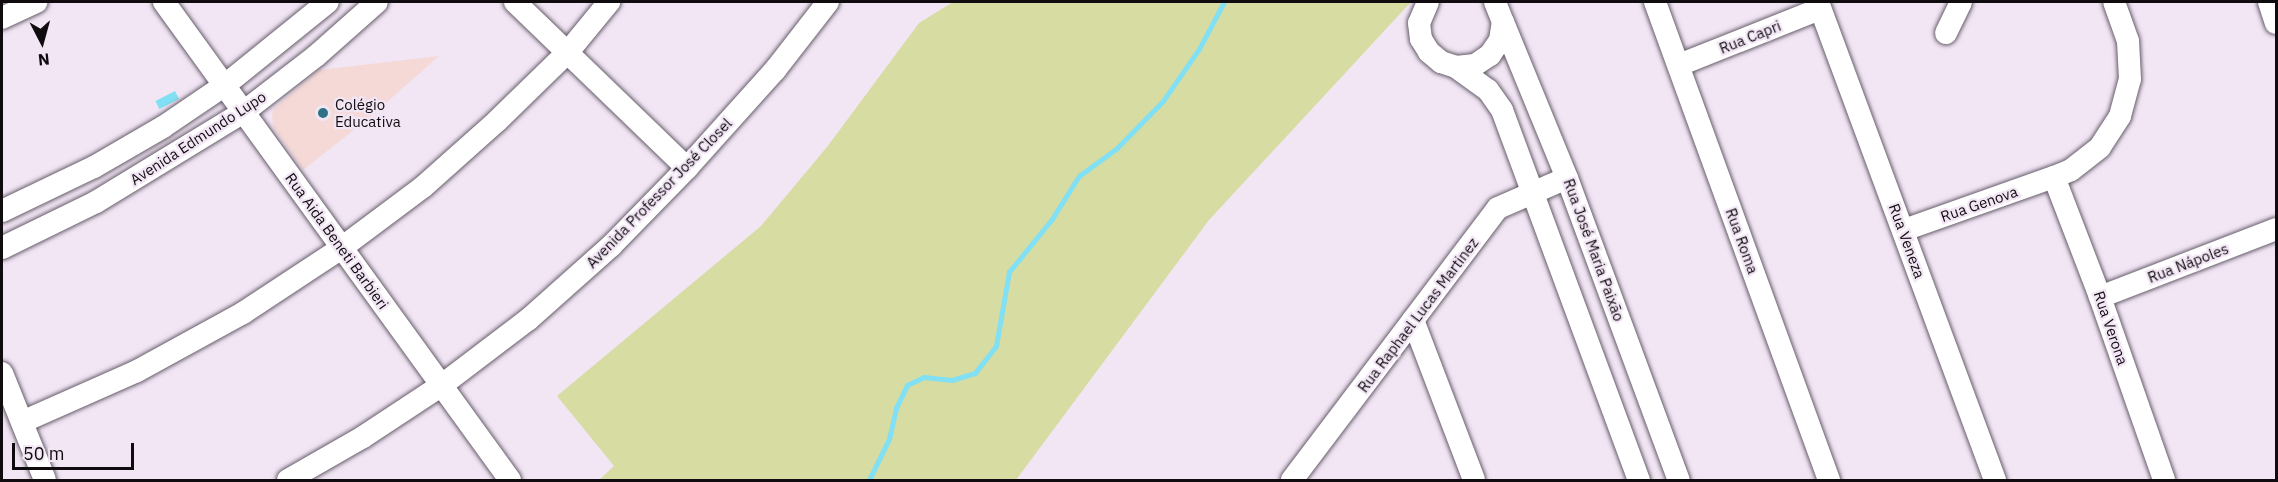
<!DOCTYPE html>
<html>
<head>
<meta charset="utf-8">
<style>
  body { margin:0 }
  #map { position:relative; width:2278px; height:482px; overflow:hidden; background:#f2e6f5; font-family:"IBM Plex Sans",sans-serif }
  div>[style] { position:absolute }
  .education>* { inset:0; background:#f4d9d7 }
  .green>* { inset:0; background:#d7dca3 }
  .water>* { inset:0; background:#81e0f3; transform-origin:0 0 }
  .stream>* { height:4.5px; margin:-2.25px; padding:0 2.25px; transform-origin:2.25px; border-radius:2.25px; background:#81e0f3 }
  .roads { filter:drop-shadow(0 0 2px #675d6a) drop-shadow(0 0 2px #675d6a) }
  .minor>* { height:22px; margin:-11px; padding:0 11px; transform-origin:11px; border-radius:11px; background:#fff }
  .dots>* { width:16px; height:16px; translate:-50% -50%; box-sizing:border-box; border:3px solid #f2e6f5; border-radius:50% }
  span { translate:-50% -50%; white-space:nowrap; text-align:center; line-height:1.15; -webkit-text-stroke:4.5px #f2e6f5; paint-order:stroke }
  .street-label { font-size:15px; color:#0f0b0f }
  .poi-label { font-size:15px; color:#0f0b0f }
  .left { translate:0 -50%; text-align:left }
  .frame { position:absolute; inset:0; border:3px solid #0f0b0f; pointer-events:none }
  .north { position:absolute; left:12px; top:12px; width:60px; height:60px; -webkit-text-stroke:4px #f2e6f5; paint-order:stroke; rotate:174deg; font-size:16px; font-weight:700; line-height:24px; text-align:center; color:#0f0b0f }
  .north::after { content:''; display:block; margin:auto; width:21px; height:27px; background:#0f0b0f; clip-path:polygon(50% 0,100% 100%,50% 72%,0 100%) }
  .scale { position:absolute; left:12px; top:443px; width:122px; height:27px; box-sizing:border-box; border:3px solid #0f0b0f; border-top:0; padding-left:8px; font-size:18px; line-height:21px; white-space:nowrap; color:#0f0b0f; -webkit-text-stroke:4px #f2e6f5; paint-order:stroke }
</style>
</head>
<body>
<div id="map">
  <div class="education">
    <div style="clip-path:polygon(439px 56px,369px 118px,303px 170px,273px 127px,272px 115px,274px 108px,319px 70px)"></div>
  </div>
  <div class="green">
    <div style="clip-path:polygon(953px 2px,1411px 2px,1209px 220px,1016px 480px,599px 480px,614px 466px,557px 396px,761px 226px,827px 147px,919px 23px)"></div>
  </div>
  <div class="water">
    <div style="left:175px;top:91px;width:9px;height:22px;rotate:63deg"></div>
  </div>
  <div class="stream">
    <div style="left:869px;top:480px;width:46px;rotate:-64deg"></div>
    <div style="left:889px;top:439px;width:32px;rotate:-77deg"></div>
    <div style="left:896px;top:408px;width:25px;rotate:-64deg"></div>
    <div style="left:907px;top:385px;width:19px;rotate:-25deg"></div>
    <div style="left:924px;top:377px;width:28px;rotate:6deg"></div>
    <div style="left:952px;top:380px;width:24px;rotate:-17deg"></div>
    <div style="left:975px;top:373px;width:34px;rotate:-52deg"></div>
    <div style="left:996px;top:346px;width:75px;rotate:-80deg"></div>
    <div style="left:1009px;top:272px;width:68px;rotate:-50.9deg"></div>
    <div style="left:1052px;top:219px;width:51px;rotate:-57.9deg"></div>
    <div style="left:1079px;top:176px;width:46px;rotate:-36.1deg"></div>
    <div style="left:1116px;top:149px;width:67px;rotate:-45.6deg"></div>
    <div style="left:1163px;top:101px;width:63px;rotate:-55.3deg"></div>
    <div style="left:1199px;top:49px;width:53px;rotate:-62deg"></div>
  </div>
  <div class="roads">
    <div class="minor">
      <div style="left:164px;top:2px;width:590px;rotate:54.1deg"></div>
      <div style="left:515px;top:2px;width:239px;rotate:44deg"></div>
      <div style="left:1428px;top:2px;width:23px;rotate:113deg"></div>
      <div style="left:1419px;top:23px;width:16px;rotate:83deg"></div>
      <div style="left:1421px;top:39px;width:15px;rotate:58deg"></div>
      <div style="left:1429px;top:52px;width:16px;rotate:40deg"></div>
      <div style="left:1441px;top:62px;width:16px;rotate:18deg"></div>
      <div style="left:1456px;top:67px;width:19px;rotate:-6deg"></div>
      <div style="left:1475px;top:65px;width:18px;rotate:-34deg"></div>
      <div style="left:1490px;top:55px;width:18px;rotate:-56deg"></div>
      <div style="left:1500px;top:40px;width:18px;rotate:-81deg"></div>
      <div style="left:1503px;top:22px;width:22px;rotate:-112deg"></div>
      <div style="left:1655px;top:2px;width:509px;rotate:70deg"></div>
      <div style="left:1818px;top:2px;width:510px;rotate:69.68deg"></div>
      <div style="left:2269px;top:2px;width:22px;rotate:72deg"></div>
      <div style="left:2px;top:18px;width:38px;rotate:-25deg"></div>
      <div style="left:1503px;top:22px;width:169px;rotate:67.7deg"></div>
      <div style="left:1567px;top:178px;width:322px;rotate:69.7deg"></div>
      <div style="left:1946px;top:33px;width:34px;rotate:-64deg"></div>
      <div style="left:1679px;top:65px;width:152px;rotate:-21.7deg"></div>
      <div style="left:1456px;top:67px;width:39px;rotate:36deg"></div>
      <div style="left:1488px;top:90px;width:24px;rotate:55deg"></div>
      <div style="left:1502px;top:110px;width:395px;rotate:69.7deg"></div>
      <div style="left:2054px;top:177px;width:129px;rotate:69deg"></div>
      <div style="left:2100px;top:297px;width:194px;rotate:70.7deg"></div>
      <div style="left:2px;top:211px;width:102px;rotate:-25.6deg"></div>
      <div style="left:94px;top:167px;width:80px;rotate:-30.1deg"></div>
      <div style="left:163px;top:127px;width:75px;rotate:-34.1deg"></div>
      <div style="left:225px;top:85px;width:132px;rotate:-38.9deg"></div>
      <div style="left:1904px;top:230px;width:159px;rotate:-19.5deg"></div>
      <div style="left:2054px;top:177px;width:18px;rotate:-22deg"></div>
      <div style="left:2071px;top:170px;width:37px;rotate:-38deg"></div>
      <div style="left:2100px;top:147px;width:37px;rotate:-57deg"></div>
      <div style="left:2120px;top:116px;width:38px;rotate:-75deg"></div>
      <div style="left:2130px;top:79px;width:38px;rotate:-93deg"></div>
      <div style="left:2128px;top:41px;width:41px;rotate:-109.7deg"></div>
      <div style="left:2px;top:248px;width:105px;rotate:-26.1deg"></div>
      <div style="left:96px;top:202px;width:175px;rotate:-31.4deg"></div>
      <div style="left:245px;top:111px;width:90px;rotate:-37.8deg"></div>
      <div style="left:316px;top:56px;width:81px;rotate:-41.5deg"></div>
      <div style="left:2100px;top:297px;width:189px;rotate:-21.1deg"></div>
      <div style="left:1413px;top:320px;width:171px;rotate:69.1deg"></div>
      <div style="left:2px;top:373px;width:115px;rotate:68.1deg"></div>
      <div style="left:22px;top:422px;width:126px;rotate:-23.9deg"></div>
      <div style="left:137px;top:371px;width:121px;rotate:-28.7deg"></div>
      <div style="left:243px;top:313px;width:116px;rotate:-33.4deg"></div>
      <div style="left:340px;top:249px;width:104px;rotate:-36.8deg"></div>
      <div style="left:423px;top:187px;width:99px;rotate:-41.7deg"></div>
      <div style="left:497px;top:121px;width:99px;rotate:-44.2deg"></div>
      <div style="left:568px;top:52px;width:65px;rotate:-50.6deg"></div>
      <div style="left:288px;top:480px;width:86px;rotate:-29.8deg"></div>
      <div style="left:363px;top:437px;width:95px;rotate:-33.4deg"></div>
      <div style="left:442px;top:385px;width:109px;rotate:-37.2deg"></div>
      <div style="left:529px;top:319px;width:110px;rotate:-41.7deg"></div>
      <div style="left:611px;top:246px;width:109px;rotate:-45.7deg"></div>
      <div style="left:687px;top:168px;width:132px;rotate:-48.1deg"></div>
      <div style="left:775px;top:70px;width:86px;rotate:-52.1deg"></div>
      <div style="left:1292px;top:480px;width:341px;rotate:-52.9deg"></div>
      <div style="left:1498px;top:208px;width:75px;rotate:-23.5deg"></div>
    </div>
  </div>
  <div class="dots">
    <div style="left:323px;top:113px;background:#317185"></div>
  </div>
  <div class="street-label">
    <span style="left:1750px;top:37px;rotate:-22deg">Rua Capri</span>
    <span style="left:198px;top:138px;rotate:-33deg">Avenida Edmundo Lupo</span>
    <span style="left:659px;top:193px;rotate:-46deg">Avenida Professor José Closel</span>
    <span style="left:1979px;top:204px;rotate:-19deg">Rua Genova</span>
    <span style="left:337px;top:241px;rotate:54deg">Rua Aida Beneti Barbieri</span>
    <span style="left:1742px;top:241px;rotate:70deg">Rua Roma</span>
    <span style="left:1907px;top:241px;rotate:70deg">Rua Veneza</span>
    <span style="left:1594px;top:250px;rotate:70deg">Rua José Maria Paixão</span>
    <span style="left:2188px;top:263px;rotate:-21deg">Rua Nápoles</span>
    <span style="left:1418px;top:315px;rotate:-53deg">Rua Raphael Lucas Martinez</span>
    <span style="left:2111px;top:328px;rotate:71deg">Rua Verona</span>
  </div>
  <div class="poi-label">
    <span class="left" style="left:335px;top:113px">Colégio<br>Educativa</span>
  </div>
  <div class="frame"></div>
  <div class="north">N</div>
  <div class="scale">50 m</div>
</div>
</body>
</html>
